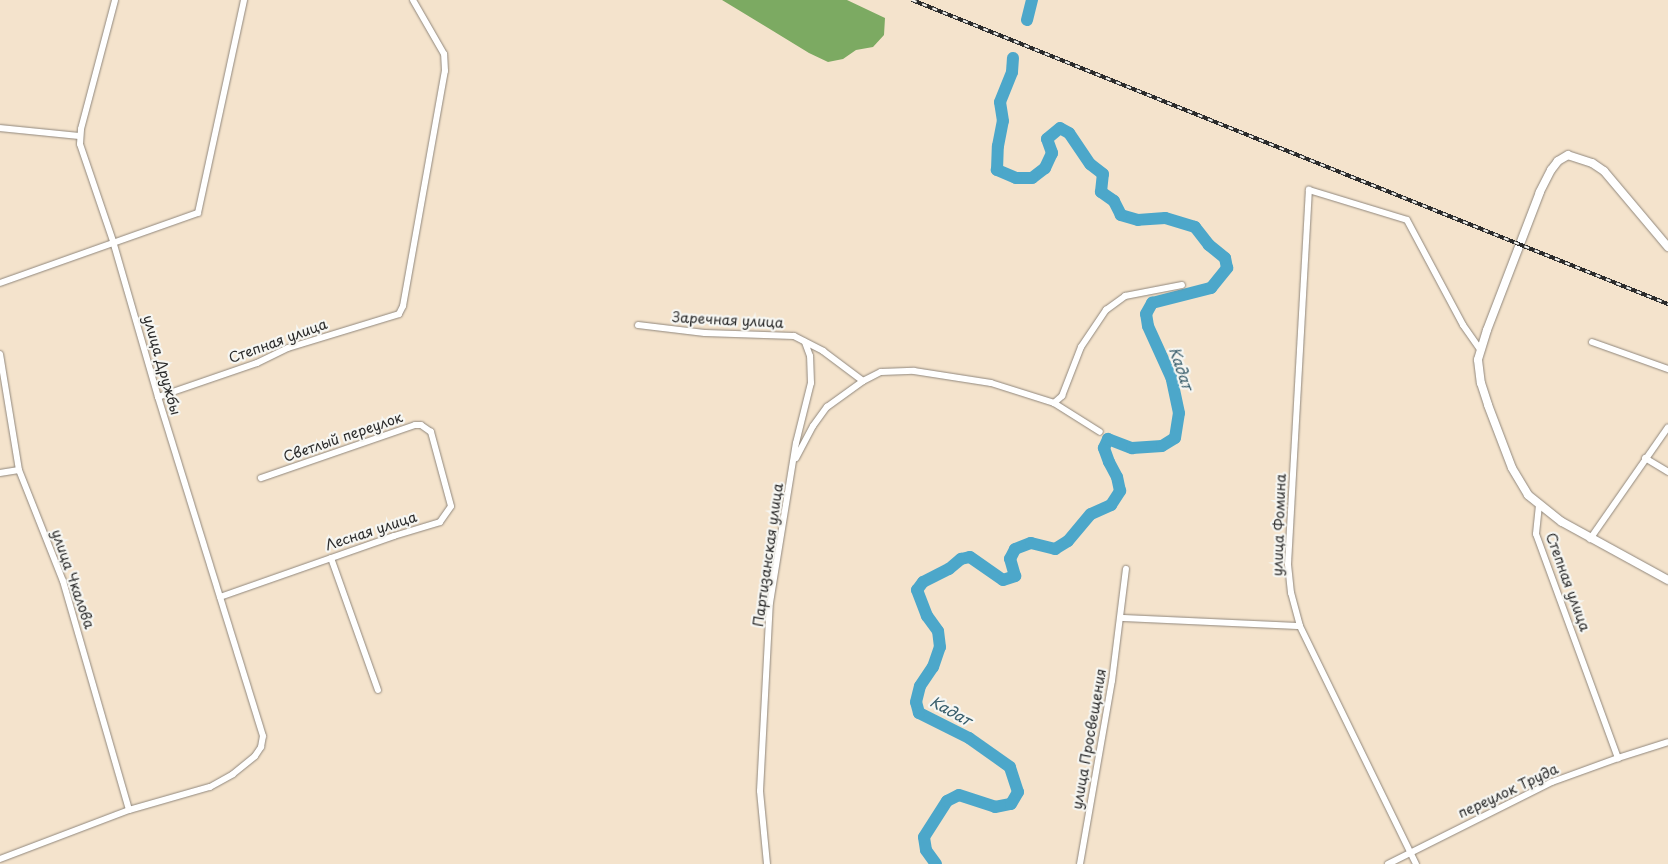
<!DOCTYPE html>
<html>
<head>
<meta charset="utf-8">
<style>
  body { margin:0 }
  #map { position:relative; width:1668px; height:864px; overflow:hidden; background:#f4e3cc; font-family:"Playpen Sans",sans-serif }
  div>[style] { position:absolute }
  .forest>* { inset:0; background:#7caa62 }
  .river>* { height:12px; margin:-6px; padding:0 6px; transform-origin:6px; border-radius:6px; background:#4ca7ca }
  .roads { filter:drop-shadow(0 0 1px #90877c) drop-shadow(0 0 1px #90877c) }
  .minor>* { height:6px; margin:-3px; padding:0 3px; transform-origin:3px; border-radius:3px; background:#fff }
  .tertiary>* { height:8px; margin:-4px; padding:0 4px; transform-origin:4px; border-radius:4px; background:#fff }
  .rail>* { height:4px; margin-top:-2px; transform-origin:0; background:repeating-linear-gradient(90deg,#f6f6f2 0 5.5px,#2b2b2b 0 11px); box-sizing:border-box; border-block:1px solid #2b2b2b }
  span { translate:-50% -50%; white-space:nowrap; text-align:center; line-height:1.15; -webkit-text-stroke:4.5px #f6f6f2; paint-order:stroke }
  .street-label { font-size:14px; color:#2b2b2b }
  .water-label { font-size:15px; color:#385d6b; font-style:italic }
</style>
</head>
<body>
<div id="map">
  <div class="forest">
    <div style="clip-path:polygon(722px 0,847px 0,885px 18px,884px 35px,873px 47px,856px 50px,843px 59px,828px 62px,809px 53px)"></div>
  </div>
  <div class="river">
    <div style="left:1027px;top:20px;width:21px;rotate:-76deg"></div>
    <div style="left:936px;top:864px;width:17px;rotate:-126deg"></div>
    <div style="left:926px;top:850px;width:13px;rotate:-99deg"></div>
    <div style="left:924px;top:837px;width:43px;rotate:-57.4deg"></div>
    <div style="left:947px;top:801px;width:13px;rotate:-27deg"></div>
    <div style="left:959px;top:795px;width:38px;rotate:18deg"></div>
    <div style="left:995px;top:807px;width:16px;rotate:-11deg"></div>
    <div style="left:1011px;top:804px;width:14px;rotate:-60deg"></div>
    <div style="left:1018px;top:792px;width:26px;rotate:-108deg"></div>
    <div style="left:1010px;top:767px;width:50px;rotate:-144.7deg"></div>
    <div style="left:969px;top:738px;width:56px;rotate:-153.4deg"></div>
    <div style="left:919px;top:713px;width:11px;rotate:-105deg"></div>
    <div style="left:916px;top:702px;width:16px;rotate:-76deg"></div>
    <div style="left:920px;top:686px;width:23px;rotate:-56deg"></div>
    <div style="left:933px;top:667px;width:21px;rotate:-71deg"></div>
    <div style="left:940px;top:647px;width:16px;rotate:-97deg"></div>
    <div style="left:938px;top:631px;width:19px;rotate:-126deg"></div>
    <div style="left:927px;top:616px;width:28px;rotate:-111deg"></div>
    <div style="left:917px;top:590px;width:10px;rotate:-53deg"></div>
    <div style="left:923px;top:582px;width:29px;rotate:-27deg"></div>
    <div style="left:949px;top:569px;width:16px;rotate:-40deg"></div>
    <div style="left:961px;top:559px;width:9px;rotate:-13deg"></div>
    <div style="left:970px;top:557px;width:40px;rotate:34.9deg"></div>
    <div style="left:1003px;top:580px;width:13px;rotate:-18deg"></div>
    <div style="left:1015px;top:576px;width:18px;rotate:-106deg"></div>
    <div style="left:1010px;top:559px;width:11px;rotate:-63deg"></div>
    <div style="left:1015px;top:549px;width:17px;rotate:-21deg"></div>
    <div style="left:1031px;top:543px;width:25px;rotate:14deg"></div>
    <div style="left:1055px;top:549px;width:15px;rotate:-32deg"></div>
    <div style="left:1068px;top:541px;width:35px;rotate:-50deg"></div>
    <div style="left:1091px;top:514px;width:22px;rotate:-24deg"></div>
    <div style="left:1111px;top:505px;width:17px;rotate:-57deg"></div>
    <div style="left:1120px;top:491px;width:14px;rotate:-102deg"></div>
    <div style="left:1117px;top:477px;width:17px;rotate:-118deg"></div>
    <div style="left:1109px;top:462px;width:15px;rotate:-110deg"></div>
    <div style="left:1104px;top:448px;width:10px;rotate:-66deg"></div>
    <div style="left:1108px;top:439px;width:26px;rotate:21deg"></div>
    <div style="left:1132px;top:448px;width:30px;rotate:-4deg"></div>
    <div style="left:1162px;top:446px;width:15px;rotate:-32deg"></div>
    <div style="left:1175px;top:438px;width:25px;rotate:-81deg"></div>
    <div style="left:1179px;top:413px;width:35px;rotate:-102deg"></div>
    <div style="left:1172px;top:379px;width:58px;rotate:-114.4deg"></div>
    <div style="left:1148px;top:326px;width:12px;rotate:-99deg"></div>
    <div style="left:1146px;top:314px;width:13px;rotate:-61deg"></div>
    <div style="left:1152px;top:303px;width:61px;rotate:-14.3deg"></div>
    <div style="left:1211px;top:288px;width:26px;rotate:-51deg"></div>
    <div style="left:1227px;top:268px;width:10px;rotate:-101deg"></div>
    <div style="left:1225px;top:258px;width:21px;rotate:-141deg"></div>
    <div style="left:1209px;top:245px;width:23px;rotate:-128deg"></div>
    <div style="left:1195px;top:227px;width:31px;rotate:-163deg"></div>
    <div style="left:1165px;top:218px;width:27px;rotate:176deg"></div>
    <div style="left:1138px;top:220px;width:18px;rotate:-164deg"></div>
    <div style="left:1121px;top:215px;width:16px;rotate:-117deg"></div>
    <div style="left:1114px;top:201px;width:16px;rotate:-145deg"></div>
    <div style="left:1101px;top:192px;width:18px;rotate:-84deg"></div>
    <div style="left:1103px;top:174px;width:16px;rotate:-142deg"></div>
    <div style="left:1090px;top:164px;width:37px;rotate:-124deg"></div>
    <div style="left:1069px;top:133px;width:10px;rotate:-151deg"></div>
    <div style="left:1060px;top:128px;width:17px;rotate:140deg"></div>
    <div style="left:1047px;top:139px;width:15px;rotate:70deg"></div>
    <div style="left:1052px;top:153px;width:17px;rotate:115deg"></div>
    <div style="left:1045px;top:168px;width:16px;rotate:142deg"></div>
    <div style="left:1032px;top:178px;width:16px;rotate:180deg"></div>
    <div style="left:1016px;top:178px;width:21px;rotate:-157deg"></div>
    <div style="left:997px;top:170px;width:24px;rotate:-88deg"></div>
    <div style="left:998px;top:146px;width:25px;rotate:-79deg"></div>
    <div style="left:1003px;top:121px;width:19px;rotate:-99deg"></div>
    <div style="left:1000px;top:102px;width:32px;rotate:-68deg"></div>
    <div style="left:1012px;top:72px;width:14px;rotate:-86deg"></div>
  </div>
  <div class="roads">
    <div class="minor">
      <div style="left:0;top:128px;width:79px;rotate:5.8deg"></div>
      <div style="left:0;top:283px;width:210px;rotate:-19.5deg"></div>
      <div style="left:198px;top:213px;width:218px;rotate:-77.8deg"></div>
      <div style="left:638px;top:325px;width:67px;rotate:6.8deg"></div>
      <div style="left:705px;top:333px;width:89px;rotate:1.9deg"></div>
      <div style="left:794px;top:336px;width:33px;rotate:27deg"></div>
      <div style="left:823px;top:351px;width:50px;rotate:36.9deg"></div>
      <div style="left:863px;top:381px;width:20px;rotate:-27deg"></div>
      <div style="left:881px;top:372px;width:33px;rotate:-2deg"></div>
      <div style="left:914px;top:371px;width:78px;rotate:8.9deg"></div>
      <div style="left:991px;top:383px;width:66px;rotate:17.6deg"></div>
      <div style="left:1054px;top:403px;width:11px;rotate:-41deg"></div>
      <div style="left:1062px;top:396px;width:53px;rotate:-68.8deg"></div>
      <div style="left:1081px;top:347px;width:45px;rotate:-56deg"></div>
      <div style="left:1106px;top:310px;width:24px;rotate:-36deg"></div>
      <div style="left:1125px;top:296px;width:58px;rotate:-10.9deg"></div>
      <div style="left:1592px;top:342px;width:81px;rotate:19.6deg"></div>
      <div style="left:0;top:354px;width:118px;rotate:80.7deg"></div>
      <div style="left:19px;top:470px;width:119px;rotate:68.4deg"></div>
      <div style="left:63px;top:581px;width:238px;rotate:73.9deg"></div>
      <div style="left:158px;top:397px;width:105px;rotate:-19deg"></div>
      <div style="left:257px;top:363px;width:34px;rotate:-26deg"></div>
      <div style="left:288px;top:348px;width:116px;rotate:-17deg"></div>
      <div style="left:399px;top:314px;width:9px;rotate:-63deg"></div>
      <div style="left:403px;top:306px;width:239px;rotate:-79.9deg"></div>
      <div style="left:445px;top:71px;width:17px;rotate:-93deg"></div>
      <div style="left:444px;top:54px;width:62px;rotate:-119.9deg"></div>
      <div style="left:1054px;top:403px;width:54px;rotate:32.2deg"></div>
      <div style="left:796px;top:458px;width:36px;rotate:-62deg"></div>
      <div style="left:813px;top:426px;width:24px;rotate:-54deg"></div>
      <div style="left:827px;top:407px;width:44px;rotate:-35.8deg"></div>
      <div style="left:1645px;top:458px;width:27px;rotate:31deg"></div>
      <div style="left:0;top:473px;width:19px;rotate:-9deg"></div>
      <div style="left:1539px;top:505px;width:29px;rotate:96deg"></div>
      <div style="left:1536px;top:534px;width:239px;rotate:69.9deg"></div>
      <div style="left:1618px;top:758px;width:52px;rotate:-17.7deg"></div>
      <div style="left:1590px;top:539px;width:136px;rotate:-55.1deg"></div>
      <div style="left:331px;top:558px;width:140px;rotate:70.4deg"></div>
      <div style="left:220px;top:597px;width:184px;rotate:-19.3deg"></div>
      <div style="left:394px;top:536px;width:48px;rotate:-16.9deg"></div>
      <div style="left:440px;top:522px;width:19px;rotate:-55deg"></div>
      <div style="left:451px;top:506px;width:77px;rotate:-105.1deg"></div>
      <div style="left:431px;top:432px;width:12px;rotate:-145deg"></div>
      <div style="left:421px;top:425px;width:6px;rotate:180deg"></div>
      <div style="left:415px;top:425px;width:163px;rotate:161deg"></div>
      <div style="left:1121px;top:618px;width:179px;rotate:2.6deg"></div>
      <div style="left:0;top:859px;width:138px;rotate:-20.8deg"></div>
      <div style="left:129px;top:810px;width:84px;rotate:-15.9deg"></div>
      <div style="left:210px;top:787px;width:26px;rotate:-29deg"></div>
      <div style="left:233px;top:774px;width:28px;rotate:-39deg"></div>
      <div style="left:255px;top:756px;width:11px;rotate:-56deg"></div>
      <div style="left:261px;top:747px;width:11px;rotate:-80deg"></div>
      <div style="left:263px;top:736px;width:355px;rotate:-107.2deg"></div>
      <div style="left:158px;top:397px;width:162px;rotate:-106.1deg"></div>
      <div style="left:113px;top:241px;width:102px;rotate:-108.8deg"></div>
      <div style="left:80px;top:144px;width:15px;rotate:-86deg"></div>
      <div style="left:81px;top:129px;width:133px;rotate:-75.2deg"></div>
      <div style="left:767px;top:864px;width:73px;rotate:-95.5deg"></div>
      <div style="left:760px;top:791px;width:188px;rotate:-87deg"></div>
      <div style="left:770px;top:603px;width:162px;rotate:-80.8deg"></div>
      <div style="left:796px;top:443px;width:62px;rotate:-76deg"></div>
      <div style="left:811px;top:383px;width:27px;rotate:-92deg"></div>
      <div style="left:810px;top:356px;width:15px;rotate:-110deg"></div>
      <div style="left:1080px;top:864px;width:186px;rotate:-80.1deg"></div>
      <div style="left:1112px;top:681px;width:113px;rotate:-82.9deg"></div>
      <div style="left:1388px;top:864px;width:183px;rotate:-26.6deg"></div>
      <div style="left:1552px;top:782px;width:70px;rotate:-20deg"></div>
      <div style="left:1416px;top:864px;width:265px;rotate:-116deg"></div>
      <div style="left:1300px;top:626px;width:34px;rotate:-105deg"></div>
      <div style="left:1291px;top:593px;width:29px;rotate:-96deg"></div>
      <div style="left:1288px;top:564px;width:375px;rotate:-86.8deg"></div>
      <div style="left:1309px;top:190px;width:102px;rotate:17deg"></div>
      <div style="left:1407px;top:220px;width:119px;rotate:61.9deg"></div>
      <div style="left:1463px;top:325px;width:29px;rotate:55deg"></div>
    </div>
    <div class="tertiary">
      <div style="left:1668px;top:247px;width:99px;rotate:-130.1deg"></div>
      <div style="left:1604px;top:171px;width:14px;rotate:-146deg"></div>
      <div style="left:1592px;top:163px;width:25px;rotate:-162deg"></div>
      <div style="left:1568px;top:155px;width:12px;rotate:149deg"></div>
      <div style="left:1558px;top:161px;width:11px;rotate:128deg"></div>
      <div style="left:1551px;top:170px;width:25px;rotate:117deg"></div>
      <div style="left:1540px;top:192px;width:148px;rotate:111deg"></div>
      <div style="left:1487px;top:330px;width:31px;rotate:107deg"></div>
      <div style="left:1478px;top:360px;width:23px;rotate:83deg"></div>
      <div style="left:1481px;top:383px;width:23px;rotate:72deg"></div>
      <div style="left:1488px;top:405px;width:67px;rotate:69.1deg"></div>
      <div style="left:1512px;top:468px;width:31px;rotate:59deg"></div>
      <div style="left:1528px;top:495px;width:43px;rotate:38.5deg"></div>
      <div style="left:1562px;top:522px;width:121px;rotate:28.7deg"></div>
    </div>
  </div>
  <div class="rail">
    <div style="left:912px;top:0;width:815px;rotate:21.91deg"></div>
  </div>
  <div class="street-label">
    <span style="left:728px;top:320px;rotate:3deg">Заречная улица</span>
    <span style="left:278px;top:341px;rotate:-20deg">Степная улица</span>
    <span style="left:162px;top:365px;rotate:74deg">улица Дружбы</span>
    <span style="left:343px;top:437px;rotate:-19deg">Светлый переулок</span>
    <span style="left:1279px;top:525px;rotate:-88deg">улица Фомина</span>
    <span style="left:371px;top:531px;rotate:-18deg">Лесная улица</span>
    <span style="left:768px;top:555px;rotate:-82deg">Партизанская улица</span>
    <span style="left:73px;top:579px;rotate:71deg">улица Чкалова</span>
    <span style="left:1568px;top:582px;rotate:70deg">Степная улица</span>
    <span style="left:1089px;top:739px;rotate:-80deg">улица Просвещения</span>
    <span style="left:1508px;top:791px;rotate:-25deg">переулок Труда</span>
  </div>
  <div class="water-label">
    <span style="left:1182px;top:368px;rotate:71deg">Кадат</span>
    <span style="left:951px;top:710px;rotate:29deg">Кадат</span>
  </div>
</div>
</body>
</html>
